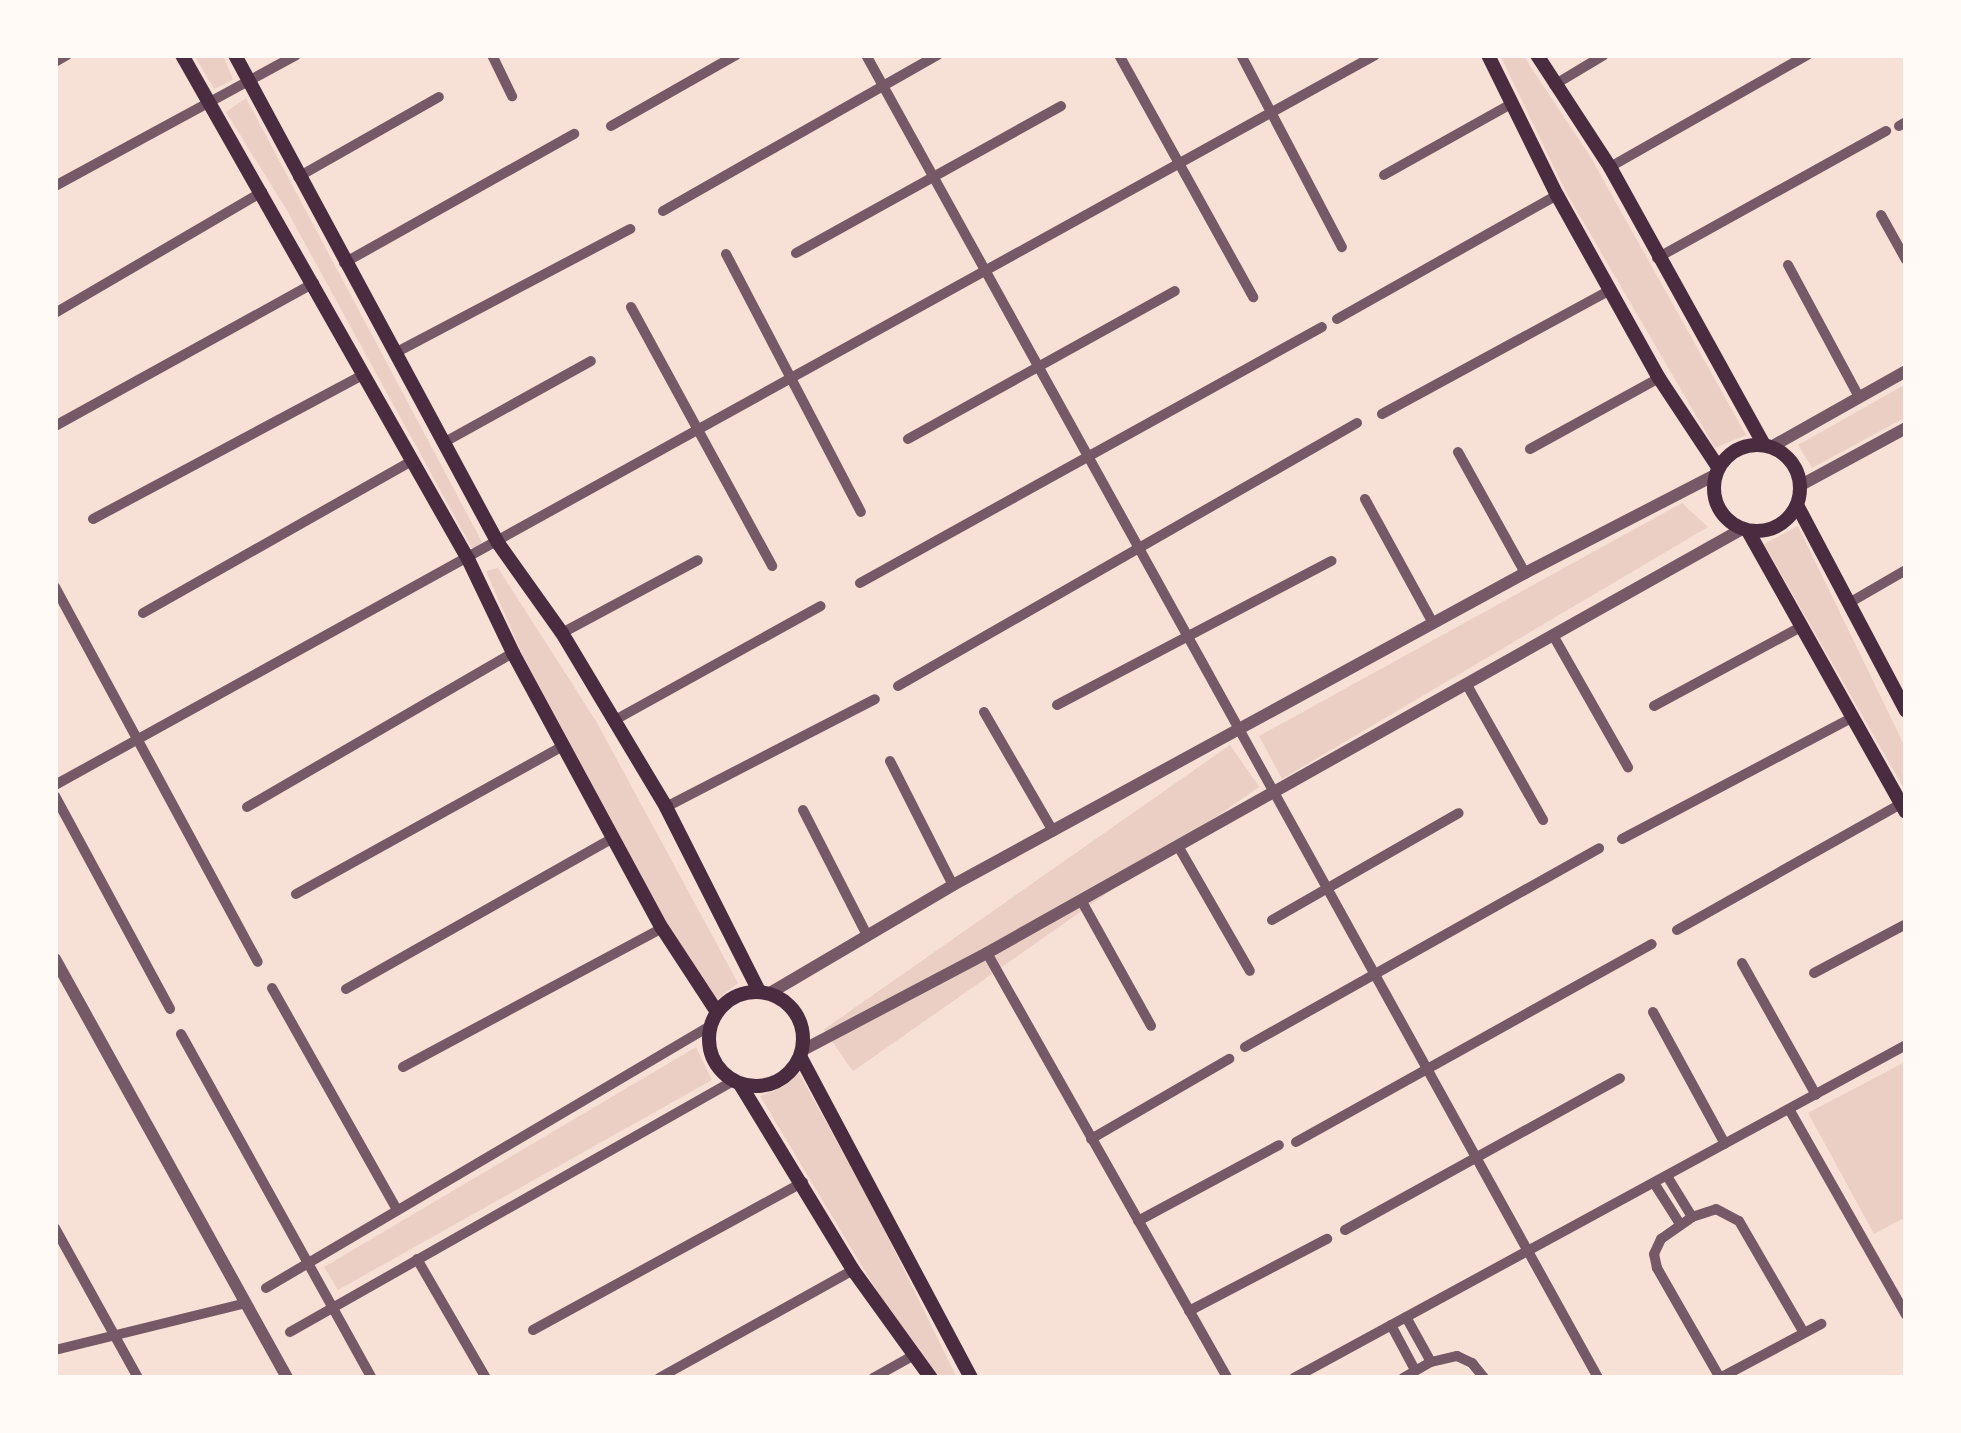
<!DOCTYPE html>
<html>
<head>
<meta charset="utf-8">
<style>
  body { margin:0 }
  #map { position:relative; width:1961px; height:1433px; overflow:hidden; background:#f7e1d7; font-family:"Archivo Narrow",sans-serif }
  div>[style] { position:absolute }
  .green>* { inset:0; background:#ebcfc5; transform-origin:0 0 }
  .minor>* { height:10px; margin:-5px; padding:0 5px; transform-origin:5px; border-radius:5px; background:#755966 }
  .tertiary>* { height:12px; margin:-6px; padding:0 6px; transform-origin:6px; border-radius:6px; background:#755966 }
  .secondary>* { height:14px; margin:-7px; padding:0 7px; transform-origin:7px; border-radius:7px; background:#4a2c40 }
  .secondary>.ring { margin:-7px; padding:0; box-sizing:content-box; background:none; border:14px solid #4a2c40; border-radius:50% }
  span { translate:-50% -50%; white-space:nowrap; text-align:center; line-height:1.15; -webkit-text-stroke:9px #fffaf5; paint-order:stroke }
  .frame { position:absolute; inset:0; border:58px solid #fffaf5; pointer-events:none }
</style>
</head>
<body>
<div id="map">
  <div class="green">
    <div style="clip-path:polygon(194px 55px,223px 55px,233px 80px,214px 89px)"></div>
    <div style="clip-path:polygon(1500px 55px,1523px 55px,1590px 156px,1746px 435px,1715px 448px,1567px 194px)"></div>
    <div style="clip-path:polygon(246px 98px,482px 542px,473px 550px,286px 209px,226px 112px)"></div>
    <div style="clip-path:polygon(1906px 384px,1906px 417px,1812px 468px,1798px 445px)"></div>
    <div style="clip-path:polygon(1682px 503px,1708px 527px,1282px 779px,1259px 736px)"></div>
    <div style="clip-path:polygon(1798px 526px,1906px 749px,1906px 792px,1764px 544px)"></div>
    <div style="clip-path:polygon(498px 568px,596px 721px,738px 983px,711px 1004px,523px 656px,486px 571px)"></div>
    <div style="left:1230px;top:745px;width:51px;height:496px;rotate:55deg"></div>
    <div style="clip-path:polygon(696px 1047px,712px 1080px,338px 1290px,324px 1267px)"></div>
    <div style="clip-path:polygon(1903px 1063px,1906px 1217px,1874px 1234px,1808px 1113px)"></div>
    <div style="clip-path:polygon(799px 1073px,876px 1213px,957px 1378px,929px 1378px,760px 1096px,782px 1087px)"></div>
  </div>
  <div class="minor">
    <div style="left:492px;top:55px;width:46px;rotate:64deg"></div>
    <div style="left:866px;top:55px;width:1512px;rotate:61.04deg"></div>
    <div style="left:1119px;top:55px;width:277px;rotate:61deg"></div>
    <div style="left:1241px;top:55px;width:217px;rotate:62.3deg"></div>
    <div style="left:55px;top:62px;width:14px;rotate:-30deg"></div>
    <div style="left:1554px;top:85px;width:58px;rotate:-31deg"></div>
    <div style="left:611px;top:126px;width:144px;rotate:-29.6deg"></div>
    <div style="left:1899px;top:126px;width:8px;rotate:-30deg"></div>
    <div style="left:1610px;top:167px;width:227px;rotate:-29.6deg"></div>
    <div style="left:1384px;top:175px;width:145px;rotate:-29.2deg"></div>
    <div style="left:298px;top:177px;width:162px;rotate:-29.6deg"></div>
    <div style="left:55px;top:186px;width:274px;rotate:-28.5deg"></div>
    <div style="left:663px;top:211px;width:316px;rotate:-29.6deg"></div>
    <div style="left:1881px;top:215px;width:51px;rotate:60.9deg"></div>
    <div style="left:796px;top:253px;width:303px;rotate:-29deg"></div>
    <div style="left:726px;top:254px;width:291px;rotate:62.4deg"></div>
    <div style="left:1657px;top:258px;width:262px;rotate:-29deg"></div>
    <div style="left:344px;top:263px;width:264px;rotate:-29.3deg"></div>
    <div style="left:1788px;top:265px;width:150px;rotate:61.7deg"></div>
    <div style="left:631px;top:307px;width:295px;rotate:61.4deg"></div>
    <div style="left:55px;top:313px;width:240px;rotate:-30.3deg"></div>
    <div style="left:1337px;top:319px;width:253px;rotate:-29.4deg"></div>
    <div style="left:395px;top:353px;width:266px;rotate:-27.8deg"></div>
    <div style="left:1382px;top:414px;width:260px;rotate:-28.5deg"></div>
    <div style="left:55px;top:426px;width:296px;rotate:-28.9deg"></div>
    <div style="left:908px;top:439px;width:305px;rotate:-29deg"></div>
    <div style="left:443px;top:443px;width:169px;rotate:-29deg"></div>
    <div style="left:1530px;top:449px;width:147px;rotate:-28.8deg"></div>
    <div style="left:1458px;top:452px;width:138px;rotate:61deg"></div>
    <div style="left:1365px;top:499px;width:141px;rotate:61.3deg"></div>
    <div style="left:93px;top:519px;width:307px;rotate:-28.1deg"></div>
    <div style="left:860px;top:583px;width:528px;rotate:-28.99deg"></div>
    <div style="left:55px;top:587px;width:426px;rotate:61.6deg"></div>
    <div style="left:1849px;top:603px;width:66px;rotate:-30.1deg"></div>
    <div style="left:143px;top:613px;width:310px;rotate:-29.5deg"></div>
    <div style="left:562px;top:633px;width:154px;rotate:-28.2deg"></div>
    <div style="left:1554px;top:637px;width:150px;rotate:60.4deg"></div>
    <div style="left:1467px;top:685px;width:155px;rotate:60.6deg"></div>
    <div style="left:898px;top:686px;width:529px;rotate:-29.81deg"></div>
    <div style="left:1057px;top:705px;width:310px;rotate:-27.7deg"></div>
    <div style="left:1654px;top:706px;width:165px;rotate:-28.3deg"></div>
    <div style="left:984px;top:712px;width:138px;rotate:59.9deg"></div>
    <div style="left:615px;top:720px;width:235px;rotate:-29deg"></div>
    <div style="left:890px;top:761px;width:139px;rotate:63.1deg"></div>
    <div style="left:55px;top:785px;width:1508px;rotate:-28.94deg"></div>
    <div style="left:55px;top:796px;width:242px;rotate:61.6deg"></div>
    <div style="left:247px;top:807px;width:307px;rotate:-30.1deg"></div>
    <div style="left:666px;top:807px;width:235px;rotate:-27.3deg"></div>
    <div style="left:803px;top:810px;width:140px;rotate:62.9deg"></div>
    <div style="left:1622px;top:839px;width:258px;rotate:-27.8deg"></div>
    <div style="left:1178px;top:846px;width:144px;rotate:60.1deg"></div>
    <div style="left:296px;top:894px;width:305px;rotate:-29deg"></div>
    <div style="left:1081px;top:900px;width:144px;rotate:60.9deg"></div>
    <div style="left:1272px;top:920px;width:215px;rotate:-29.8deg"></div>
    <div style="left:1677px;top:930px;width:257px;rotate:-29.4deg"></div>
    <div style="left:987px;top:953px;width:488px;rotate:60.5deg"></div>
    <div style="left:1742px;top:963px;width:151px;rotate:60.7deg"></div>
    <div style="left:1814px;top:973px;width:104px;rotate:-28deg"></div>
    <div style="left:272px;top:988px;width:255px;rotate:60.6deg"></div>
    <div style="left:346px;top:989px;width:307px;rotate:-29.5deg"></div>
    <div style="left:1653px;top:1012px;width:150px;rotate:61.4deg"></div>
    <div style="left:181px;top:1034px;width:393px;rotate:61deg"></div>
    <div style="left:1245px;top:1047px;width:406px;rotate:-29.3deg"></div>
    <div style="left:403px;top:1067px;width:294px;rotate:-28.2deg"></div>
    <div style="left:1789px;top:1109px;width:237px;rotate:60.4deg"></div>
    <div style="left:1091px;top:1139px;width:160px;rotate:-30.1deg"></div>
    <div style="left:1296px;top:1142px;width:407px;rotate:-29.1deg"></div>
    <div style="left:1667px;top:1176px;width:48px;rotate:58.6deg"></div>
    <div style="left:1654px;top:1183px;width:49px;rotate:57.6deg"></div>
    <div style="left:1138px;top:1221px;width:160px;rotate:-28.3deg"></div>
    <div style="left:55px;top:1228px;width:171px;rotate:61deg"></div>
    <div style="left:1345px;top:1230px;width:314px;rotate:-28.9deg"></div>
    <div style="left:417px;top:1259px;width:138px;rotate:59.9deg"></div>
    <div style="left:266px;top:1288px;width:516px;rotate:-30.54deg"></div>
    <div style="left:1189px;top:1311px;width:156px;rotate:-27.6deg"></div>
    <div style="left:1406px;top:1317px;width:51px;rotate:60.9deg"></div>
    <div style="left:1391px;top:1325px;width:51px;rotate:61.9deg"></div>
    <div style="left:533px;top:1330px;width:308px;rotate:-28.7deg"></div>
    <div style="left:290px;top:1332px;width:509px;rotate:-29.54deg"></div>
    <div style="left:55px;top:1350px;width:197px;rotate:-13.8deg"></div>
    <div style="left:659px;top:1378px;width:222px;rotate:-29.1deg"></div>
    <div style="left:873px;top:1378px;width:49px;rotate:-29.2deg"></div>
    <div style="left:1294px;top:1378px;width:697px;rotate:-28.55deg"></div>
    <div style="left:1403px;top:1378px;width:32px;rotate:-30deg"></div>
    <div style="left:1431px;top:1362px;width:27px;rotate:-13deg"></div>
    <div style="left:1457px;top:1356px;width:17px;rotate:25deg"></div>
    <div style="left:1472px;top:1363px;width:19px;rotate:51deg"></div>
    <div style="left:1720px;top:1378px;width:127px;rotate:-119.8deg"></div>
    <div style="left:1657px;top:1268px;width:14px;rotate:-102deg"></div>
    <div style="left:1654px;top:1254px;width:17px;rotate:-65deg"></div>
    <div style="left:1661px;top:1239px;width:38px;rotate:-35deg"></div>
    <div style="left:1692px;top:1217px;width:25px;rotate:-18deg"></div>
    <div style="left:1716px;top:1209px;width:26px;rotate:28deg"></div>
    <div style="left:1739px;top:1221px;width:129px;rotate:59.9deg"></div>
    <div style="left:1720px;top:1378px;width:115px;rotate:-28.1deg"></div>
  </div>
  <div class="tertiary">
    <div style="left:1771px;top:447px;width:155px;rotate:-29.4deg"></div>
    <div style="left:1801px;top:485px;width:119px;rotate:-28.5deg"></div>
    <div style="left:55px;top:959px;width:479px;rotate:61deg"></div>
    <div style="left:770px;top:993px;width:212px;rotate:-30.5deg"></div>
    <div style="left:953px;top:885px;width:652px;rotate:-28.61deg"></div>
    <div style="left:1525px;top:573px;width:214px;rotate:-27.3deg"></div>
    <div style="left:803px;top:1050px;width:208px;rotate:-27.8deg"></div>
    <div style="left:987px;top:953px;width:866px;rotate:-29.32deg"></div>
  </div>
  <div class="secondary">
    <div style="left:182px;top:55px;width:579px;rotate:60.43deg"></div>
    <div style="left:468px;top:559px;width:104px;rotate:64.4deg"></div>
    <div style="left:513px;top:653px;width:313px;rotate:61.6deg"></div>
    <div style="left:662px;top:928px;width:100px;rotate:56.8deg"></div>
    <div style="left:235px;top:55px;width:554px;rotate:61.68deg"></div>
    <div style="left:498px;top:543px;width:110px;rotate:54.6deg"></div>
    <div style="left:562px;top:633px;width:203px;rotate:59.1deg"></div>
    <div style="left:666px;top:807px;width:206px;rotate:63.2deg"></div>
    <div style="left:1488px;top:55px;width:156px;rotate:63.8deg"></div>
    <div style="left:1557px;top:195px;width:210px;rotate:60.9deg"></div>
    <div style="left:1659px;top:378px;width:107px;rotate:56.5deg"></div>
    <div style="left:1537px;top:55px;width:134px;rotate:56.9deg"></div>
    <div style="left:1610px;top:167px;width:318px;rotate:61deg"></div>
    <div class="ring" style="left:1714px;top:445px;width:72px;height:72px"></div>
    <div style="left:1797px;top:505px;width:233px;rotate:62.1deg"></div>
    <div style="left:1748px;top:531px;width:322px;rotate:60.7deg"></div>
    <div class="ring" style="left:709px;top:992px;width:80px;height:80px"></div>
    <div style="left:801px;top:1058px;width:362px;rotate:62deg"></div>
    <div style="left:740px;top:1084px;width:218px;rotate:58.7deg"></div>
    <div style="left:853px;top:1270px;width:133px;rotate:54.2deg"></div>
  </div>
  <div class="frame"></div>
</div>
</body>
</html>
